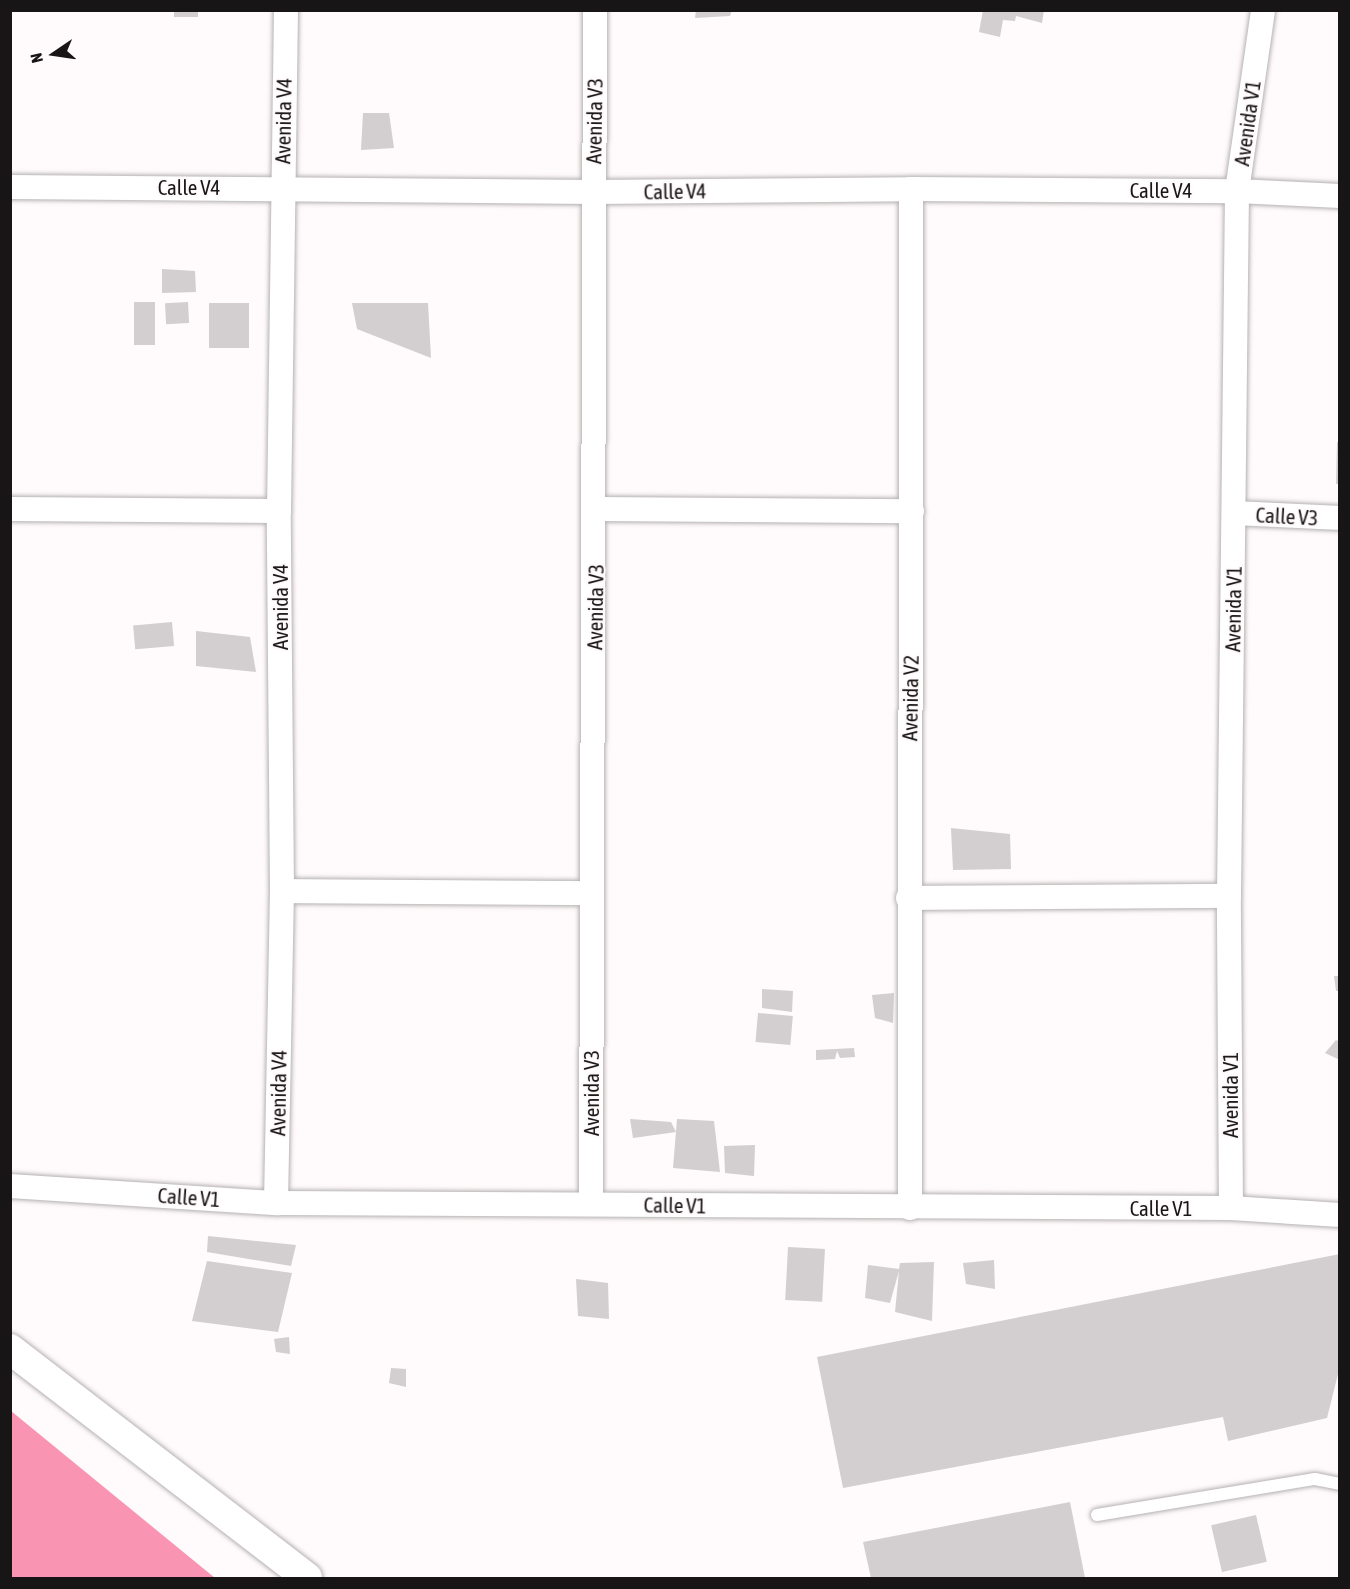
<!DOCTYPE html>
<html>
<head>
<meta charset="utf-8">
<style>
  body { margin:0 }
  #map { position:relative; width:1350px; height:1589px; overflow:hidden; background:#fffafb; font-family:"Asap Condensed",sans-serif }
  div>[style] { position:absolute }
  .forest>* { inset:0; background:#f994b3 }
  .building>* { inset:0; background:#d3cecf; transform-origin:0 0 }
  .roads { filter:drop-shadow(0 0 2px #b6b2b3) drop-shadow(0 0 2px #b6b2b3) }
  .service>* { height:12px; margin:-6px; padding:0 6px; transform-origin:6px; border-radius:6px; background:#fff }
  .minor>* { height:24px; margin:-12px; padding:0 12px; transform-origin:12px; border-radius:12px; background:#fff }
  .tertiary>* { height:30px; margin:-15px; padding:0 15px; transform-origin:15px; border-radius:15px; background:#fff }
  span { translate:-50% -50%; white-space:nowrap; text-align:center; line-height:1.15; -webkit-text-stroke:4.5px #fffafb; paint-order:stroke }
  .street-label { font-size:21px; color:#171515 }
  .frame { position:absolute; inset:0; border:12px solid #171515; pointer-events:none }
  .north { position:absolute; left:24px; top:24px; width:60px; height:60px; -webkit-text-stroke:4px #fffafb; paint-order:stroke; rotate:257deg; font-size:16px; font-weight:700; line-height:24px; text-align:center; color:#171515 }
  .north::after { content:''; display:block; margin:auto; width:21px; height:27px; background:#171515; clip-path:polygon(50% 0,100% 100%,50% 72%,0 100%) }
</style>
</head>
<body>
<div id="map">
  <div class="forest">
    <div style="clip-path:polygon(11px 1411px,215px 1578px,11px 1578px)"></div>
  </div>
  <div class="building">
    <div style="left:174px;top:10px;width:24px;height:7px"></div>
    <div style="clip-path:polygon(696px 10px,732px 10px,730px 16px,695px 18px)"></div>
    <div style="clip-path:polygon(983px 10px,1044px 10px,1042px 23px,1016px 16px,1015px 21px,1003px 20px,1000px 37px,979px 32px)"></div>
    <div style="clip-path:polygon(363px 113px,389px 113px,394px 148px,361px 150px)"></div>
    <div style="clip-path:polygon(162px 269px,195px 271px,196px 292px,162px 293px)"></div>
    <div style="left:134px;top:302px;width:21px;height:43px"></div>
    <div style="left:188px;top:302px;width:21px;height:23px;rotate:87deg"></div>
    <div style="left:209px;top:303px;width:40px;height:45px"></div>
    <div style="clip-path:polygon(352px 303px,428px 303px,431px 358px,357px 329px)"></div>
    <div style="clip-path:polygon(1337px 442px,1340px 442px,1340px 484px,1336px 484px)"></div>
    <div style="left:172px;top:622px;width:24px;height:39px;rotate:85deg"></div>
    <div style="clip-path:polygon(196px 631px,250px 637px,256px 672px,196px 666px)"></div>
    <div style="clip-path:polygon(951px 828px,1010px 834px,1011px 869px,953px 870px)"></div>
    <div style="clip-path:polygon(1334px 976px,1340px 976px,1340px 991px,1336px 991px)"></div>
    <div style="clip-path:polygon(762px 989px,793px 991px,792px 1012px,762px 1008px)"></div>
    <div style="clip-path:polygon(894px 993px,893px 1023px,875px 1018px,872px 995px)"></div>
    <div style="left:758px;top:1013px;width:35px;height:29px;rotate:5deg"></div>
    <div style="clip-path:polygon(1336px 1040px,1340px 1042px,1340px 1060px,1325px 1053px)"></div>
    <div style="clip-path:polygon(854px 1048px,855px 1057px,840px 1058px,837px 1051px,835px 1059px,816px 1060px,816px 1050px)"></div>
    <div style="clip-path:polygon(630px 1119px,671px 1122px,676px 1132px,633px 1138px)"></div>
    <div style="clip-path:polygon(677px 1119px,714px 1121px,720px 1172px,673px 1168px)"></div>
    <div style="clip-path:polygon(755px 1145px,754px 1176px,725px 1173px,724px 1146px)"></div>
    <div style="clip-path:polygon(208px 1236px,296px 1245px,291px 1266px,207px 1252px)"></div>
    <div style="left:788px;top:1247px;width:37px;height:53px;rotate:3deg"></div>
    <div style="clip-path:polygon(1340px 1254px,1340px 1366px,1327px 1418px,1228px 1441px,1223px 1417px,843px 1488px,817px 1357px)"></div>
    <div style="clip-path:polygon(994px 1260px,995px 1289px,966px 1284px,963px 1263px)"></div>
    <div style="clip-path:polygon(207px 1261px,292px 1273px,278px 1332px,192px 1321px)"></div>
    <div style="clip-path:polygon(934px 1262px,932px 1321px,895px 1312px,899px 1271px,890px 1303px,865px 1298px,868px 1265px,899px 1269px,900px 1263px)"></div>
    <div style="clip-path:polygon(576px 1279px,608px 1283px,609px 1319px,578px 1316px)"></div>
    <div style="clip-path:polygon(289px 1337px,290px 1354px,276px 1352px,274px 1339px)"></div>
    <div style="clip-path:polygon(391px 1368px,406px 1369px,406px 1387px,389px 1383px)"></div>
    <div style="clip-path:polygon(1070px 1502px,1085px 1578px,871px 1578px,863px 1542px)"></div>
    <div style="left:1256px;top:1515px;width:48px;height:46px;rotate:77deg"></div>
  </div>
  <div class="roads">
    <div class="service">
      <div style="left:1097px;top:1515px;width:221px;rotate:-9.4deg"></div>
      <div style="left:1315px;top:1479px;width:25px;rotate:11deg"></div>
    </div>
    <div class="minor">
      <div style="left:10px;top:187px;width:583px;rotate:0.49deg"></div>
      <div style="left:593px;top:192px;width:318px;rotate:-0.5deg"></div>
      <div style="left:911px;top:189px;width:326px;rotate:0.4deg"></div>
      <div style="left:1237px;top:191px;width:103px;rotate:2.8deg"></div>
      <div style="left:10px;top:509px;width:269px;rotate:0.4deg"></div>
      <div style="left:596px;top:509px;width:316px;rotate:0.4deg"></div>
      <div style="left:1235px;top:513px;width:105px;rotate:2.7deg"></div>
      <div style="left:282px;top:891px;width:308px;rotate:0.4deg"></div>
      <div style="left:908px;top:898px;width:321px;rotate:-0.4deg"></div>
      <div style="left:10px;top:1186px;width:267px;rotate:3.7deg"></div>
      <div style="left:276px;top:1203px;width:955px;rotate:0.3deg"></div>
      <div style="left:1231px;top:1208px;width:109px;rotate:3.7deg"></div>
      <div style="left:276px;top:1203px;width:312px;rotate:-88.9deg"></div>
      <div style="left:282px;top:891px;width:380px;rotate:-90.5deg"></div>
      <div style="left:279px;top:511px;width:501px;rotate:-89.2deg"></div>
      <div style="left:591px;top:1204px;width:1194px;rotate:-89.81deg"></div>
      <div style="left:910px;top:1208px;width:1019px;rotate:-89.94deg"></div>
      <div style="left:1231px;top:1208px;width:312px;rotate:-90.4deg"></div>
      <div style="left:1229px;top:896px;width:705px;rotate:-89.35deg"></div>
      <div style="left:1237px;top:191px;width:183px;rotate:-81.8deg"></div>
    </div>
    <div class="tertiary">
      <div style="left:10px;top:1349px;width:375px;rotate:37.6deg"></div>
    </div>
  </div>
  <div class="street-label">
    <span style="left:283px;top:121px;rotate:-89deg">Avenida V4</span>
    <span style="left:594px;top:121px;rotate:-89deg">Avenida V3</span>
    <span style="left:1247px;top:123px;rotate:-82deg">Avenida V1</span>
    <span style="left:189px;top:187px">Calle V4</span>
    <span style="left:1161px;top:190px">Calle V4</span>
    <span style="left:675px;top:191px;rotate:-1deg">Calle V4</span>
    <span style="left:1287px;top:516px;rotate:3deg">Calle V3</span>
    <span style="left:280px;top:607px;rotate:-90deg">Avenida V4</span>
    <span style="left:595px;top:607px;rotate:-89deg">Avenida V3</span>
    <span style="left:1233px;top:609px;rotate:-89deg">Avenida V1</span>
    <span style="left:910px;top:698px;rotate:-89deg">Avenida V2</span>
    <span style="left:278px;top:1093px;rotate:-89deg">Avenida V4</span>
    <span style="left:591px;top:1093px;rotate:-90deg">Avenida V3</span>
    <span style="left:1230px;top:1095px;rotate:-90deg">Avenida V1</span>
    <span style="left:189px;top:1197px;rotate:4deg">Calle V1</span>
    <span style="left:675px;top:1205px;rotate:1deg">Calle V1</span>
    <span style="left:1161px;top:1208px">Calle V1</span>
  </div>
  <div class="frame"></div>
  <div class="north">N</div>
</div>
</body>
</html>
